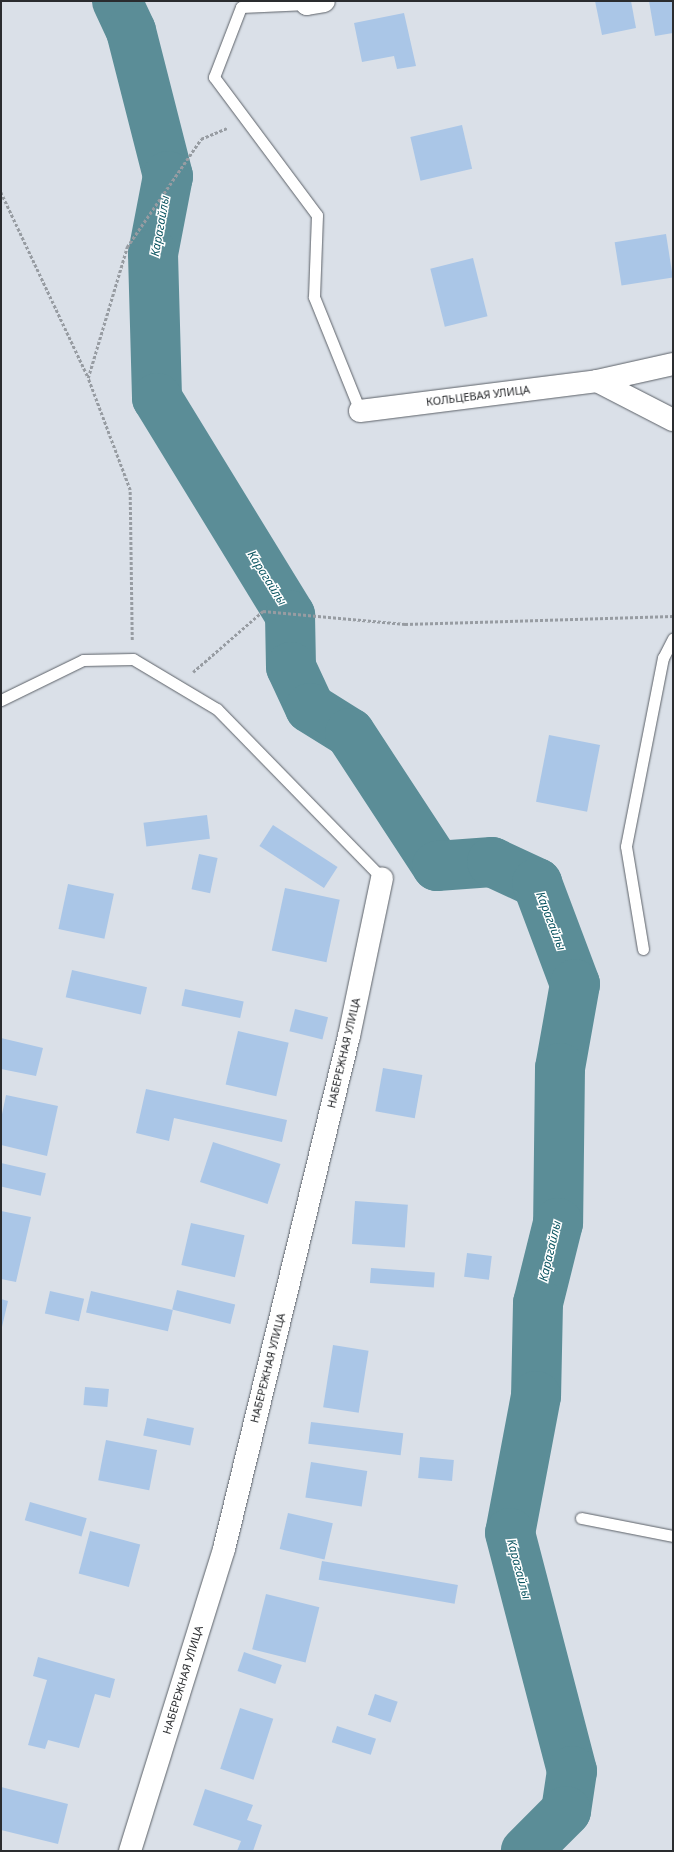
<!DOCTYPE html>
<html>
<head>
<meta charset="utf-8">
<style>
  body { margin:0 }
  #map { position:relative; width:674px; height:1852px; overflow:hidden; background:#dae0e8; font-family:"Noto Sans",sans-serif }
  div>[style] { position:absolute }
  .river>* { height:50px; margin:-25px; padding:0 25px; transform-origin:25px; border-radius:25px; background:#5b8d97 }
  .building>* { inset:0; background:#aac6e7; transform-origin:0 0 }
  .path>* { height:2.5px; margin-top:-1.25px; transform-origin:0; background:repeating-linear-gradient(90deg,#979ca2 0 3px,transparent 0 5px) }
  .roads { filter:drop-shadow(0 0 1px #5c6168) drop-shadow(0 0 1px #5c6168) }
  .lane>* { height:11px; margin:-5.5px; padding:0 5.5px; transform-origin:5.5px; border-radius:5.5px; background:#fff }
  .street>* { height:22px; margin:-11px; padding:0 11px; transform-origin:11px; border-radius:11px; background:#fff }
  span { translate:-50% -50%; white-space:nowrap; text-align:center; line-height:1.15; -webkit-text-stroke:3px #fff; paint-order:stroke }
  .street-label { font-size:11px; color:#2a2c2f }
  .water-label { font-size:12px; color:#0b5561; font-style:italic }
  .frame { position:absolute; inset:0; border:2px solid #2a2c2f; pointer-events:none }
</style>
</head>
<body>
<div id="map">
  <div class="river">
    <div style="left:117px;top:1px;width:33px;rotate:65deg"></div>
    <div style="left:131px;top:31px;width:150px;rotate:75.7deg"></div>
    <div style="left:168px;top:176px;width:79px;rotate:100.9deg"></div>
    <div style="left:153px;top:254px;width:144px;rotate:88.4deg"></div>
    <div style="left:157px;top:398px;width:255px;rotate:58.5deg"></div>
    <div style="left:290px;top:615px;width:52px;rotate:88.9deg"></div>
    <div style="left:291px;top:667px;width:45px;rotate:65.1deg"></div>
    <div style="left:310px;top:708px;width:47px;rotate:32deg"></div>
    <div style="left:350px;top:733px;width:159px;rotate:56.8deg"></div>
    <div style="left:437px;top:866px;width:55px;rotate:-4.2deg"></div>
    <div style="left:492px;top:862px;width:50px;rotate:25deg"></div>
    <div style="left:537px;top:883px;width:108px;rotate:69.4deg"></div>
    <div style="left:575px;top:984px;width:85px;rotate:100.1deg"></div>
    <div style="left:560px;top:1068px;width:155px;rotate:90.7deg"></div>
    <div style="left:558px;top:1223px;width:82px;rotate:104deg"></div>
    <div style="left:538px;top:1303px;width:93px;rotate:91.2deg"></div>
    <div style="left:536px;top:1396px;width:139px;rotate:100.7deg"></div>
    <div style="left:510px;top:1533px;width:246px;rotate:75.4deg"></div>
    <div style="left:572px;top:1771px;width:40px;rotate:98.5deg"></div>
    <div style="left:566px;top:1811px;width:57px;rotate:135deg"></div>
  </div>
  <div class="building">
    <div style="clip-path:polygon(595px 1px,631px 1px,636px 28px,602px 35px)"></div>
    <div style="clip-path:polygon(649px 1px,673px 1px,673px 33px,655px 36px)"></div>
    <div style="clip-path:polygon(404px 13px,416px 66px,397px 69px,394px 56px,362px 62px,354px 23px)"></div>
    <div style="left:462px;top:125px;width:45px;height:53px;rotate:77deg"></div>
    <div style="left:666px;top:234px;width:44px;height:52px;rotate:81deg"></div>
    <div style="left:473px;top:258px;width:60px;height:44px;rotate:76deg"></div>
    <div style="left:549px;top:735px;width:52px;height:68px;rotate:11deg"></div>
    <div style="left:207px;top:815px;width:24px;height:64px;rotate:83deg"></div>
    <div style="left:273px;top:825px;width:77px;height:25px;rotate:33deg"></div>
    <div style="left:199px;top:854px;width:19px;height:36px;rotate:12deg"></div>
    <div style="left:68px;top:884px;width:47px;height:46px;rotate:12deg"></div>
    <div style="left:285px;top:888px;width:56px;height:64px;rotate:12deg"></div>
    <div style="left:72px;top:970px;width:77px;height:28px;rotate:13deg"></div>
    <div style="left:185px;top:989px;width:60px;height:17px;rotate:12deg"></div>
    <div style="left:295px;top:1009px;width:34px;height:23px;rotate:14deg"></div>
    <div style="left:238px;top:1031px;width:52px;height:55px;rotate:13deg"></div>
    <div style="clip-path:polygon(1px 1038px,43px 1048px,36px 1076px,1px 1069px)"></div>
    <div style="left:383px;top:1068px;width:40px;height:44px;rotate:10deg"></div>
    <div style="clip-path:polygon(146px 1089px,287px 1120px,282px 1142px,174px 1118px,169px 1141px,136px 1133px)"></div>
    <div style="clip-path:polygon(6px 1095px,58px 1106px,47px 1156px,1px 1145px,1px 1119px)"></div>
    <div style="left:213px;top:1142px;width:71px;height:42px;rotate:18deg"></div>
    <div style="left:1px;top:1163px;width:46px;height:23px;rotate:13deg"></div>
    <div style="left:355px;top:1201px;width:53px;height:43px;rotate:4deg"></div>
    <div style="clip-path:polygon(1px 1211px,31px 1217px,16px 1282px,1px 1279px)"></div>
    <div style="left:191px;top:1223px;width:55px;height:43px;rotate:13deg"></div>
    <div style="left:467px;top:1253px;width:25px;height:24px;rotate:7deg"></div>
    <div style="left:371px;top:1268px;width:64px;height:15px;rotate:4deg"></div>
    <div style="left:177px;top:1290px;width:60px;height:20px;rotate:14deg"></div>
    <div style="left:50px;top:1291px;width:35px;height:23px;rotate:13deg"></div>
    <div style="left:91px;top:1291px;width:84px;height:22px;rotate:13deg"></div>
    <div style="clip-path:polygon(1px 1299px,8px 1301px,2px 1327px,1px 1327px)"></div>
    <div style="left:333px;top:1345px;width:36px;height:63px;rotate:9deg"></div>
    <div style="left:85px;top:1387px;width:24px;height:18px;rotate:5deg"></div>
    <div style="left:147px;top:1418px;width:48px;height:18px;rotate:12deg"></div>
    <div style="left:311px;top:1422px;width:93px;height:22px;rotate:7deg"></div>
    <div style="left:106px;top:1440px;width:52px;height:41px;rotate:11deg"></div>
    <div style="left:420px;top:1457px;width:34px;height:21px;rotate:5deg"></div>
    <div style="left:311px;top:1462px;width:57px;height:36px;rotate:9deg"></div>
    <div style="left:30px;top:1502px;width:59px;height:19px;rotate:16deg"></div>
    <div style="left:288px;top:1513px;width:46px;height:37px;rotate:13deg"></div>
    <div style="left:90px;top:1531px;width:52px;height:44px;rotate:15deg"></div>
    <div style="left:322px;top:1561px;width:138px;height:19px;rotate:10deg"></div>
    <div style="left:266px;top:1594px;width:55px;height:57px;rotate:14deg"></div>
    <div style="left:244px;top:1652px;width:40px;height:20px;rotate:19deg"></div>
    <div style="clip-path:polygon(38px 1657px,115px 1679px,110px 1698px,95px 1694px,79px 1748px,48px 1740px,45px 1749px,28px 1745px,47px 1680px,33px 1676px)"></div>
    <div style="left:375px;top:1694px;width:24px;height:22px;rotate:19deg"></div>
    <div style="left:240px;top:1708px;width:35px;height:64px;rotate:18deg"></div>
    <div style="left:337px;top:1726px;width:41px;height:17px;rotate:18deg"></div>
    <div style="clip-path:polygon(1px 1787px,68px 1804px,58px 1844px,1px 1830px)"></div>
    <div style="clip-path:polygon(205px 1789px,253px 1805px,247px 1820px,262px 1825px,253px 1851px,237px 1851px,241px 1841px,193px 1825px)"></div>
  </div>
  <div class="path">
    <div style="left:1px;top:192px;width:204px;rotate:64.8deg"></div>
    <div style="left:132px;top:640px;width:150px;rotate:-90.8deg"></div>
    <div style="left:130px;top:490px;width:120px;rotate:-110.6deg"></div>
    <div style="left:88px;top:378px;width:137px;rotate:-73.4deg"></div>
    <div style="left:127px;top:247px;width:131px;rotate:-55.6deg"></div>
    <div style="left:201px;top:139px;width:28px;rotate:-23deg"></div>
    <div style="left:193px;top:672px;width:93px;rotate:-41.1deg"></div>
    <div style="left:263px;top:611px;width:143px;rotate:5.2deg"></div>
    <div style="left:405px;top:624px;width:268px;rotate:-1.7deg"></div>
  </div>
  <div class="roads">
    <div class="lane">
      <div style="left:307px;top:4px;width:66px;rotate:177.4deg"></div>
      <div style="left:241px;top:7px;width:75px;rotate:111.1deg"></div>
      <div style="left:214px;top:77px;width:172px;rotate:53.3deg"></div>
      <div style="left:317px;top:215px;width:82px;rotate:92.1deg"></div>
      <div style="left:314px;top:297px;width:123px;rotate:68deg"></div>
      <div style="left:1px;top:700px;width:91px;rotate:-26deg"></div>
      <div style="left:83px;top:660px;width:50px;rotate:-1.1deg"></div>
      <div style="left:133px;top:659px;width:98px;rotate:30.8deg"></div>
      <div style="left:217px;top:709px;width:236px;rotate:45.7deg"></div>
      <div style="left:643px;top:949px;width:104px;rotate:-99.4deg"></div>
      <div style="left:626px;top:846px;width:192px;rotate:-78.9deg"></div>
      <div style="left:663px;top:658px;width:22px;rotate:-63deg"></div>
      <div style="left:581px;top:1518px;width:94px;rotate:11.1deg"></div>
    </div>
    <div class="street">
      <div style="left:306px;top:1px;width:3px;rotate:72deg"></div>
      <div style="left:307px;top:4px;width:17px;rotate:-10deg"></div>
      <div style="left:597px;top:381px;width:85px;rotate:27.2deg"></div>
      <div style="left:360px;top:411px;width:239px;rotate:-7.2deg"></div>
      <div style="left:597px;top:381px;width:78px;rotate:-12.6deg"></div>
      <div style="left:130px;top:1851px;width:316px;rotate:-72.7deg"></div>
      <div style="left:224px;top:1549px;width:528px;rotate:-76.31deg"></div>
      <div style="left:349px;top:1036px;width:161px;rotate:-78.2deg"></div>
    </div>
  </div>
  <div class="street-label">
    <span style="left:478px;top:396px;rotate:-7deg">КОЛЬЦЕВАЯ УЛИЦА</span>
    <span style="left:344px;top:1053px;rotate:-77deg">НАБЕРЕЖНАЯ УЛИЦА</span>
    <span style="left:268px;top:1368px;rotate:-76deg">НАБЕРЕЖНАЯ УЛИЦА</span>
    <span style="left:183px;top:1680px;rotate:-73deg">НАБЕРЕЖНАЯ УЛИЦА</span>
  </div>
  <div class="water-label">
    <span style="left:160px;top:226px;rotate:-80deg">Карагайлы</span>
    <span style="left:267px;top:578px;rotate:58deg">Карагайлы</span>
    <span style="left:551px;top:921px;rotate:69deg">Карагайлы</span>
    <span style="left:550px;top:1251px;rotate:-77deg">Карагайлы</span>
    <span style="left:519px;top:1569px;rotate:75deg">Карагайлы</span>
  </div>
  <div class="frame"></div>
</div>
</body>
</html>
